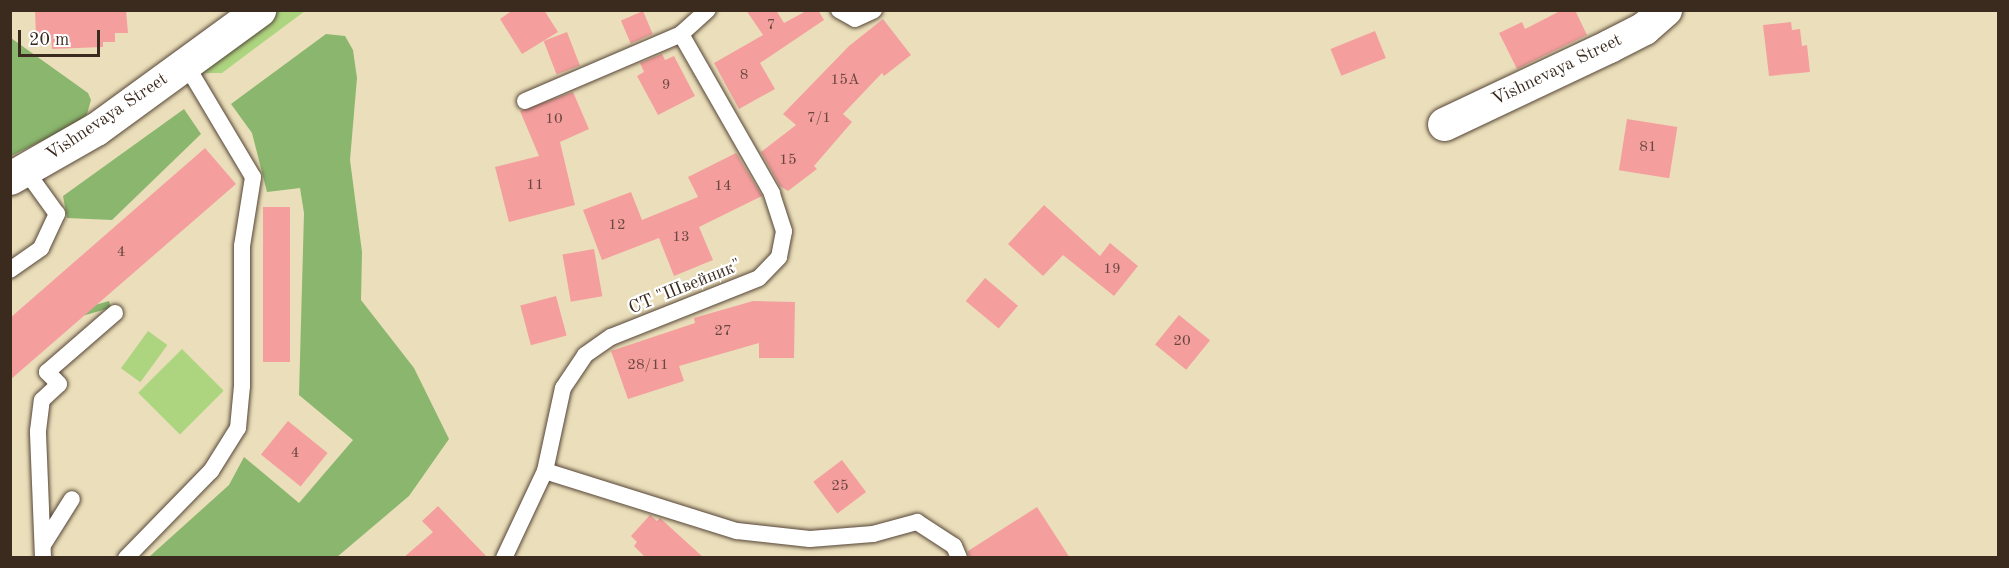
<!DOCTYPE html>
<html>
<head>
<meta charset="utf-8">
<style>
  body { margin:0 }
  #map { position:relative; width:2009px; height:568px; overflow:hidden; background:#ebdfbb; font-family:"Old Standard TT",serif }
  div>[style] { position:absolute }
  .green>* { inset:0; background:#add580; transform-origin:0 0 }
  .forest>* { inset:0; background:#8ab66e; transform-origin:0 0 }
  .building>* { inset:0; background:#f49f9e; transform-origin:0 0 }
  .roads { filter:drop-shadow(0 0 2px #554536) drop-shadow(0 0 2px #554536) }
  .service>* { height:16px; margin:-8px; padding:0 8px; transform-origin:8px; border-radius:8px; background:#fff }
  .minor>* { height:33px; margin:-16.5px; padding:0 16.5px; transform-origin:16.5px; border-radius:16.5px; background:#fff }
  .tertiary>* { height:33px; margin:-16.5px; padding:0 16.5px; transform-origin:16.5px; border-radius:16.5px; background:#fff }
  span { translate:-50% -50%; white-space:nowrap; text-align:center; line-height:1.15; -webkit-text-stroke:4.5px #fff; paint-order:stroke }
  .number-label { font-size:15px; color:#69473e }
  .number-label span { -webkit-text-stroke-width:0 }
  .street-label { font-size:18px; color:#3b2a1e }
  .frame { position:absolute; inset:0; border:12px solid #3b2a1e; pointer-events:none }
  .scale { position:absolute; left:18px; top:30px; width:82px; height:27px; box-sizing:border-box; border:3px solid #3b2a1e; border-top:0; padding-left:8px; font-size:18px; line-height:21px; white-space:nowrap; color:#3b2a1e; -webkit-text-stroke:4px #fff; paint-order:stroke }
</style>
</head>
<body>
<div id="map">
  <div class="green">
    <div style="clip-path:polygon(272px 11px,305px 11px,222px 73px,203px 73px,198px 63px)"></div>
    <div style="left:148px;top:331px;width:24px;height:46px;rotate:36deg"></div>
    <div style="left:182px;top:349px;width:59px;height:62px;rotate:45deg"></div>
  </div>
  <div class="forest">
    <div style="clip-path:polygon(326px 34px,345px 36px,353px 50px,357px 78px,350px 160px,362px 252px,361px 300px,414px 368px,449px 439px,409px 496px,337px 557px,149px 557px,229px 485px,244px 457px,299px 503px,353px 440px,299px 395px,304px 213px,300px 188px,267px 192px,252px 133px,231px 104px)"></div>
    <div style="clip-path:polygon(11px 38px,88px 93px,91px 100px,87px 114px,76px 124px,11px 156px)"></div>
    <div style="clip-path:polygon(184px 109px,201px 134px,112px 220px,67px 218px,63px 196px)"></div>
    <div style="left:109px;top:301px;width:7px;height:89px;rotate:74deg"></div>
  </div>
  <div class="building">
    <div style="clip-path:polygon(35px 10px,126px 10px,128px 33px,115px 33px,115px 42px,103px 42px,103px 47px,52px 49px,51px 37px,36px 38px)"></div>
    <div style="clip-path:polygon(513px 10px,544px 10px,558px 32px,522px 54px,500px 19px)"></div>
    <div style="clip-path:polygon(746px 10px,776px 10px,784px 23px,808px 10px,818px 10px,824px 20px,760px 63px,775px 89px,739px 109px,714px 63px,763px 35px)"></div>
    <div style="clip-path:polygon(1562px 10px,1575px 10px,1587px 35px,1517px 69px,1499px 33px,1522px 22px,1525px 29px)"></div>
    <div style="left:643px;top:11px;width:25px;height:24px;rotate:67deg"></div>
    <div style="clip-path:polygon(883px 19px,911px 55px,884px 76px,882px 73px,843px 114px,852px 122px,814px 166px,817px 169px,788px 191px,780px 186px,761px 152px,796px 125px,783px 114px,849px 46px)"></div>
    <div style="clip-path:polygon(1791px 22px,1792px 30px,1800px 29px,1802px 46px,1807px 45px,1810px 72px,1769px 76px,1763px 25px)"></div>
    <div style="left:1375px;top:31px;width:29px;height:48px;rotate:68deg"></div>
    <div style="left:567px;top:32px;width:36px;height:25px;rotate:69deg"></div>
    <div style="clip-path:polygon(662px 54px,665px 60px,674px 56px,695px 96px,658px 115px,637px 76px,644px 72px,640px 63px)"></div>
    <div style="clip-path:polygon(573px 92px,589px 129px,560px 142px,575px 205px,509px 222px,495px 167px,539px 156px,520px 111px)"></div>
    <div style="left:1627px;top:119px;width:51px;height:52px;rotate:9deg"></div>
    <div style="clip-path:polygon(205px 148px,236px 184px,10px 380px,10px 318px)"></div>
    <div style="clip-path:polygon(736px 153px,762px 196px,699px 227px,713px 260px,674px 276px,659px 238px,602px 260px,583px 210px,631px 192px,642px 220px,698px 197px,688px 177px)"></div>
    <div style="clip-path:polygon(1044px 205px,1100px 256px,1110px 243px,1138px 266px,1114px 296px,1063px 255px,1043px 276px,1008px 244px)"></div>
    <div style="left:263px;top:207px;width:27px;height:155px"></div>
    <div style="left:594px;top:249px;width:48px;height:32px;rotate:80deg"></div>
    <div style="left:985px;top:278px;width:43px;height:30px;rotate:40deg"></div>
    <div style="left:556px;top:296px;width:41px;height:37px;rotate:75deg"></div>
    <div style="clip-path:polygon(753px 301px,795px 302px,794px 358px,759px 358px,759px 343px,679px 366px,684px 381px,628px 399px,611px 351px,695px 323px,694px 318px)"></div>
    <div style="left:1179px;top:315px;width:40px;height:38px;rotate:39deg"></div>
    <div style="left:288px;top:421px;width:51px;height:43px;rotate:39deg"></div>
    <div style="left:842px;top:460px;width:40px;height:36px;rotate:53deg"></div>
    <div style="clip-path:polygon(438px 506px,488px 558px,403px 558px,433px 532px,422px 521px)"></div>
    <div style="clip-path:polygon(1037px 507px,1070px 558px,969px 558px,968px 551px)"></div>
    <div style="clip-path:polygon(650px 515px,657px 521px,660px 518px,704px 558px,646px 558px,634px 546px,637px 542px,631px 536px)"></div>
  </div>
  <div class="roads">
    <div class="service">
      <div style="left:839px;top:10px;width:18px;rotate:29deg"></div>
      <div style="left:855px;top:19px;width:21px;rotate:-25deg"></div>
      <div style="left:525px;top:101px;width:170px;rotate:-23.2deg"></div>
      <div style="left:681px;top:34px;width:36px;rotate:-42deg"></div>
      <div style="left:10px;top:270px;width:38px;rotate:-35deg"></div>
      <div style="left:41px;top:248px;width:38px;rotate:-65deg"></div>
      <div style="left:57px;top:214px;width:53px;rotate:-125.8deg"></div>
      <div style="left:545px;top:471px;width:201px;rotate:17.4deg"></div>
      <div style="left:737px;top:531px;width:73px;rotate:6.3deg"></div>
      <div style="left:810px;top:539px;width:63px;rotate:-4.5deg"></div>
      <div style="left:873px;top:534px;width:46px;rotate:-15.3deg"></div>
      <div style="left:917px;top:522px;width:44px;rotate:33deg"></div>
      <div style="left:954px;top:546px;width:13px;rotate:67deg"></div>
      <div style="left:43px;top:545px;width:54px;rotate:-57.8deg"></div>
      <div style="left:43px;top:558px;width:127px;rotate:-92.3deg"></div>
      <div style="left:38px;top:431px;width:31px;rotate:-83deg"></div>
      <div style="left:42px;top:400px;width:23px;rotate:-43deg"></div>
      <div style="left:59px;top:384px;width:17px;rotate:-135deg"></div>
      <div style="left:47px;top:372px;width:90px;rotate:-40.9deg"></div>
      <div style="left:126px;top:558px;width:122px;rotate:-45.7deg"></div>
      <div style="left:211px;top:471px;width:51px;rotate:-57.9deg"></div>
      <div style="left:238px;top:428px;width:42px;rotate:-84.6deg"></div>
      <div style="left:242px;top:386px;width:140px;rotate:-90deg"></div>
      <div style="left:242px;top:246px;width:70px;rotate:-80.9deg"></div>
      <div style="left:253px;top:177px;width:133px;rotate:-120.8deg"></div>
      <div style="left:504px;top:558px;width:96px;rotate:-64.8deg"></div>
      <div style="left:545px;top:471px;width:85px;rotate:-77.8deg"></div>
      <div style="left:563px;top:388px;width:40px;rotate:-56deg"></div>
      <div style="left:585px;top:355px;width:32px;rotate:-35deg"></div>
      <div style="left:611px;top:337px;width:159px;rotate:-21.7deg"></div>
      <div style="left:759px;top:278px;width:29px;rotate:-46deg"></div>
      <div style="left:779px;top:257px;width:26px;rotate:-79deg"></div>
      <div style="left:784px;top:231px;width:40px;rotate:-108deg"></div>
      <div style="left:772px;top:193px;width:183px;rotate:-119.8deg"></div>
    </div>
    <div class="minor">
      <div style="left:1444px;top:124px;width:183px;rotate:-25.3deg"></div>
      <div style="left:1609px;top:46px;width:39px;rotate:-27deg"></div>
      <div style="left:1644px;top:28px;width:28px;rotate:-41deg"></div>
    </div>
    <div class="tertiary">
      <div style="left:10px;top:178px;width:99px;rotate:-29.7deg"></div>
      <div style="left:96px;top:129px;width:202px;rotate:-36.1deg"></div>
    </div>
  </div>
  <div class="number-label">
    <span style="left:771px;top:26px">7</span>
    <span style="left:744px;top:76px">8</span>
    <span style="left:845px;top:81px">15А</span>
    <span style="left:666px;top:86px">9</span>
    <span style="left:819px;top:119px">7/1</span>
    <span style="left:554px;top:120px">10</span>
    <span style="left:1648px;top:148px">81</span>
    <span style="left:788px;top:161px">15</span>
    <span style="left:535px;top:186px">11</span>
    <span style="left:723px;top:187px">14</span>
    <span style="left:617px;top:226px">12</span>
    <span style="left:681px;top:238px">13</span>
    <span style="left:121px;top:253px">4</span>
    <span style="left:1112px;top:270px">19</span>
    <span style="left:723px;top:332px">27</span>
    <span style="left:1182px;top:342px">20</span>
    <span style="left:648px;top:366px">28/11</span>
    <span style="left:295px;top:454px">4</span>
    <span style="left:840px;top:487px">25</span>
  </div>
  <div class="street-label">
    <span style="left:1557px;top:70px;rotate:-26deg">Vishnevaya Street</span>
    <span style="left:107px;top:117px;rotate:-34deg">Vishnevaya Street</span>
    <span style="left:685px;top:287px;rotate:-22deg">СТ "Швейник"</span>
  </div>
  <div class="frame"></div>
  <div class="scale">20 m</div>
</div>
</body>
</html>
